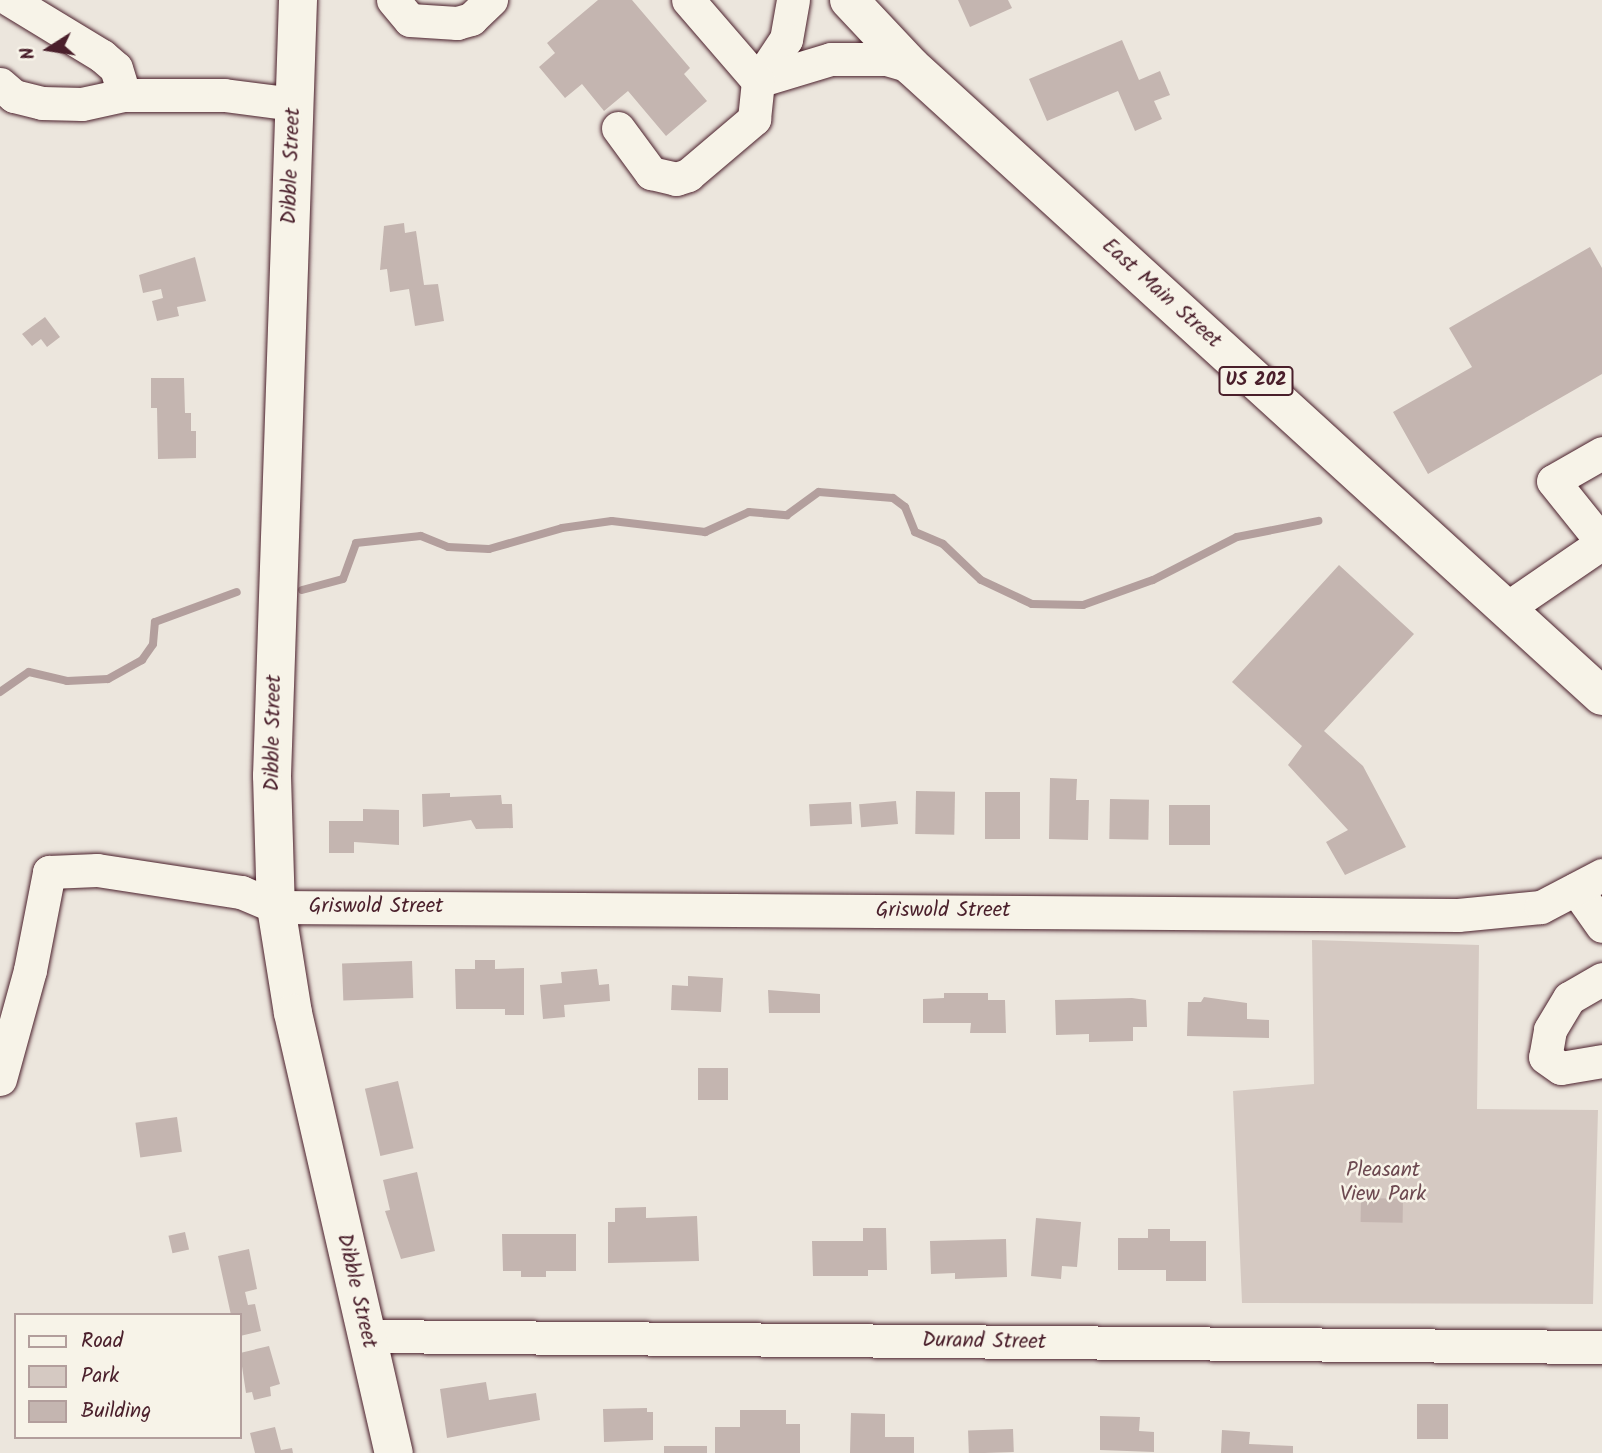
<!DOCTYPE html>
<html>
<head>
<meta charset="utf-8">
<style>
  body { margin:0 }
  #map { position:relative; width:1602px; height:1453px; overflow:hidden; background:#ece6dd; font-family:Kalam,sans-serif }
  div>[style] { position:absolute }
  .green>* { inset:0; background:#d5c9c2 }
  .stream>* { height:8px; margin:-4px; padding:0 4px; transform-origin:4px; border-radius:4px; background:#b39f9d }
  .building>* { inset:0; background:#c4b5b0; transform-origin:0 0 }
  .roads { filter:drop-shadow(0 0 2px #4a1f2b) drop-shadow(0 0 2px #4a1f2b) }
  .minor>* { height:33px; margin:-16.5px; padding:0 16.5px; transform-origin:16.5px; border-radius:16.5px; background:#f7f3e8 }
  .major>* { height:38px; margin:-19px; padding:0 19px; transform-origin:19px; border-radius:19px; background:#f7f3e8 }
  .highway>* { height:38px; margin:-19px; padding:0 19px; transform-origin:19px; border-radius:19px; background:#f7f3e8 }
  span { translate:-50% -50%; white-space:nowrap; text-align:center; line-height:1.15; -webkit-text-stroke:5px #f7f3e8; paint-order:stroke }
  .shield-label span { padding:2px 5px; background:#f7f3e8; border:2px solid; border-radius:5px; -webkit-text-stroke-width:0 }
  .shield-label { font-size:19px; color:#4a1f2b; font-weight:700 }
  .street-label { font-size:21px; color:#4a1f2b }
  .park-label { font-size:21px; color:#6d4a51 }
  .legend { position:absolute; left:14px; top:1313px; width:228px; height:126px; box-sizing:border-box; background:#f7f3e8; border:2px solid #b29e9c; margin:0; padding:9px 12px; list-style:none; font-size:21px; color:#4a1f2b }
  .legend li { display:flex; align-items:center; gap:14px; height:35px }
  .legend b { width:35px; border:2px solid #b29e9c }
  .north { position:absolute; left:14px; top:14px; width:70px; height:70px; -webkit-text-stroke:5px #f7f3e8; paint-order:stroke; rotate:258deg; font-size:19px; font-weight:700; line-height:28px; text-align:center; color:#4a1f2b }
  .north::after { content:''; display:block; margin:auto; width:24px; height:32px; background:#4a1f2b; clip-path:polygon(50% 0,100% 100%,50% 72%,0 100%) }
</style>
</head>
<body>
<div id="map">
  <div class="green">
    <div style="clip-path:polygon(1312px 940px,1479px 945px,1477px 1109px,1598px 1110px,1593px 1304px,1242px 1303px,1233px 1091px,1314px 1084px)"></div>
  </div>
  <div class="stream">
    <div style="left:302px;top:590px;width:42px;rotate:-15deg"></div>
    <div style="left:343px;top:579px;width:38px;rotate:-70deg"></div>
    <div style="left:356px;top:543px;width:65px;rotate:-6.1deg"></div>
    <div style="left:421px;top:536px;width:29px;rotate:22deg"></div>
    <div style="left:448px;top:547px;width:41px;rotate:2.8deg"></div>
    <div style="left:489px;top:549px;width:76px;rotate:-16deg"></div>
    <div style="left:562px;top:528px;width:50px;rotate:-8deg"></div>
    <div style="left:612px;top:521px;width:94px;rotate:6.7deg"></div>
    <div style="left:705px;top:532px;width:48px;rotate:-24.4deg"></div>
    <div style="left:749px;top:512px;width:38px;rotate:5deg"></div>
    <div style="left:787px;top:515px;width:39px;rotate:-36deg"></div>
    <div style="left:819px;top:492px;width:74px;rotate:4.6deg"></div>
    <div style="left:893px;top:498px;width:15px;rotate:37deg"></div>
    <div style="left:905px;top:507px;width:27px;rotate:68deg"></div>
    <div style="left:915px;top:532px;width:30px;rotate:23deg"></div>
    <div style="left:943px;top:544px;width:52px;rotate:43.5deg"></div>
    <div style="left:981px;top:580px;width:56px;rotate:25.2deg"></div>
    <div style="left:1032px;top:604px;width:51px;rotate:1.1deg"></div>
    <div style="left:1083px;top:605px;width:74px;rotate:-19.7deg"></div>
    <div style="left:1153px;top:580px;width:94px;rotate:-27.1deg"></div>
    <div style="left:1237px;top:537px;width:83px;rotate:-11.2deg"></div>
    <div style="left:0;top:692px;width:35px;rotate:-35deg"></div>
    <div style="left:29px;top:672px;width:39px;rotate:13deg"></div>
    <div style="left:67px;top:681px;width:41px;rotate:-2.8deg"></div>
    <div style="left:108px;top:679px;width:39px;rotate:-29deg"></div>
    <div style="left:142px;top:660px;width:19px;rotate:-55deg"></div>
    <div style="left:153px;top:644px;width:22px;rotate:-85deg"></div>
    <div style="left:155px;top:622px;width:87px;rotate:-20.1deg"></div>
  </div>
  <div class="building">
    <div style="clip-path:polygon(598px 0,632px 0,690px 68px,684px 74px,707px 101px,666px 136px,628px 91px,604px 111px,582px 84px,565px 98px,539px 67px,555px 53px,547px 43px)"></div>
    <div style="clip-path:polygon(958px 0,1008px 0,1012px 8px,970px 27px)"></div>
    <div style="clip-path:polygon(1122px 40px,1139px 80px,1160px 71px,1170px 95px,1154px 101px,1162px 119px,1135px 131px,1118px 91px,1047px 121px,1029px 79px)"></div>
    <div style="clip-path:polygon(404px 223px,405px 233px,416px 231px,424px 285px,438px 284px,444px 321px,415px 326px,409px 289px,390px 292px,387px 269px,380px 270px,384px 226px)"></div>
    <div style="clip-path:polygon(1590px 247px,1602px 268px,1602px 374px,1428px 474px,1393px 412px,1472px 367px,1449px 328px)"></div>
    <div style="clip-path:polygon(195px 257px,206px 301px,177px 307px,179px 316px,157px 321px,152px 301px,163px 298px,161px 289px,143px 293px,139px 275px)"></div>
    <div style="clip-path:polygon(45px 317px,60px 337px,47px 347px,41px 339px,32px 346px,22px 334px)"></div>
    <div style="clip-path:polygon(151px 378px,184px 378px,185px 413px,191px 413px,191px 431px,196px 431px,196px 458px,158px 459px,157px 408px,151px 408px)"></div>
    <div style="clip-path:polygon(1339px 565px,1414px 634px,1324px 731px,1363px 766px,1406px 847px,1345px 875px,1326px 842px,1348px 830px,1288px 765px,1302px 746px,1232px 682px)"></div>
    <div style="clip-path:polygon(1050px 778px,1077px 779px,1076px 800px,1089px 800px,1088px 840px,1049px 839px)"></div>
    <div style="left:916px;top:791px;width:39px;height:43px;rotate:1deg"></div>
    <div style="left:985px;top:792px;width:35px;height:47px"></div>
    <div style="clip-path:polygon(450px 793px,450px 797px,501px 795px,502px 804px,512px 804px,513px 828px,476px 829px,471px 820px,423px 827px,422px 794px)"></div>
    <div style="left:1110px;top:799px;width:39px;height:40px;rotate:1deg"></div>
    <div style="left:896px;top:801px;width:23px;height:37px;rotate:85deg"></div>
    <div style="left:851px;top:802px;width:22px;height:42px;rotate:87deg"></div>
    <div style="left:1169px;top:805px;width:41px;height:40px"></div>
    <div style="clip-path:polygon(363px 809px,399px 810px,399px 845px,354px 842px,354px 853px,329px 853px,329px 821px,363px 821px)"></div>
    <div style="clip-path:polygon(475px 960px,495px 960px,495px 969px,524px 968px,524px 1015px,505px 1015px,505px 1009px,456px 1009px,455px 969px,475px 969px)"></div>
    <div style="left:412px;top:961px;width:37px;height:70px;rotate:88deg"></div>
    <div style="clip-path:polygon(597px 969px,599px 985px,609px 984px,610px 1001px,564px 1005px,565px 1017px,543px 1019px,540px 985px,562px 983px,561px 972px)"></div>
    <div style="clip-path:polygon(688px 976px,723px 978px,721px 1012px,671px 1010px,672px 985px,688px 986px)"></div>
    <div style="clip-path:polygon(768px 990px,820px 994px,820px 1013px,769px 1013px)"></div>
    <div style="clip-path:polygon(944px 993px,988px 993px,988px 1000px,1005px 1000px,1006px 1033px,970px 1033px,971px 1023px,923px 1023px,923px 999px,944px 998px)"></div>
    <div style="clip-path:polygon(1204px 997px,1247px 1003px,1247px 1019px,1269px 1020px,1269px 1038px,1187px 1036px,1188px 1002px,1201px 1002px)"></div>
    <div style="clip-path:polygon(1132px 998px,1146px 1000px,1147px 1027px,1133px 1027px,1133px 1041px,1089px 1042px,1089px 1034px,1056px 1035px,1055px 1000px)"></div>
    <div style="left:698px;top:1068px;width:30px;height:32px"></div>
    <div style="left:398px;top:1081px;width:69px;height:34px;rotate:77deg"></div>
    <div style="left:177px;top:1117px;width:35px;height:42px;rotate:82deg"></div>
    <div style="clip-path:polygon(417px 1172px,435px 1251px,401px 1259px,385px 1211px,390px 1210px,383px 1180px)"></div>
    <div style="left:1361px;top:1198px;width:42px;height:24px;rotate:1deg"></div>
    <div style="clip-path:polygon(646px 1207px,646px 1218px,697px 1216px,699px 1261px,608px 1263px,608px 1222px,615px 1222px,615px 1208px)"></div>
    <div style="clip-path:polygon(1036px 1218px,1081px 1222px,1077px 1267px,1062px 1266px,1061px 1279px,1031px 1276px)"></div>
    <div style="clip-path:polygon(863px 1228px,886px 1228px,887px 1270px,868px 1270px,868px 1276px,813px 1276px,812px 1241px,863px 1241px)"></div>
    <div style="clip-path:polygon(1148px 1229px,1170px 1229px,1170px 1241px,1206px 1241px,1206px 1281px,1166px 1281px,1166px 1270px,1118px 1270px,1118px 1238px,1148px 1238px)"></div>
    <div style="left:185px;top:1232px;width:18px;height:17px;rotate:77deg"></div>
    <div style="clip-path:polygon(502px 1234px,576px 1234px,576px 1271px,546px 1271px,546px 1277px,521px 1277px,521px 1271px,503px 1271px)"></div>
    <div style="clip-path:polygon(1006px 1239px,1007px 1277px,955px 1279px,955px 1273px,931px 1274px,930px 1241px)"></div>
    <div style="clip-path:polygon(249px 1249px,257px 1289px,245px 1292px,248px 1305px,255px 1304px,261px 1331px,240px 1336px,240px 1315px,231px 1315px,218px 1256px)"></div>
    <div style="clip-path:polygon(269px 1346px,280px 1384px,270px 1387px,271px 1396px,254px 1400px,252px 1392px,246px 1393px,240px 1353px)"></div>
    <div style="clip-path:polygon(486px 1382px,489px 1400px,536px 1393px,540px 1420px,447px 1438px,440px 1389px)"></div>
    <div style="left:1417px;top:1404px;width:31px;height:35px"></div>
    <div style="clip-path:polygon(647px 1408px,647px 1412px,653px 1412px,653px 1440px,604px 1442px,603px 1409px)"></div>
    <div style="clip-path:polygon(740px 1410px,786px 1410px,786px 1424px,800px 1424px,800px 1453px,715px 1453px,715px 1427px,740px 1427px)"></div>
    <div style="clip-path:polygon(851px 1413px,885px 1414px,885px 1437px,914px 1437px,914px 1453px,850px 1453px)"></div>
    <div style="clip-path:polygon(1100px 1416px,1140px 1417px,1139px 1431px,1154px 1432px,1154px 1452px,1100px 1450px)"></div>
    <div style="clip-path:polygon(275px 1427px,281px 1450px,292px 1448px,293px 1453px,255px 1453px,250px 1433px)"></div>
    <div style="left:1013px;top:1429px;width:23px;height:45px;rotate:88deg"></div>
    <div style="clip-path:polygon(1222px 1430px,1250px 1432px,1249px 1444px,1293px 1446px,1293px 1453px,1221px 1453px)"></div>
    <div style="left:664px;top:1446px;width:43px;height:7px"></div>
  </div>
  <div class="roads">
    <div class="minor">
      <div style="left:10px;top:0;width:108px;rotate:31.3deg"></div>
      <div style="left:102px;top:56px;width:18px;rotate:41deg"></div>
      <div style="left:116px;top:68px;width:28px;rotate:73deg"></div>
      <div style="left:393px;top:0;width:26px;rotate:50deg"></div>
      <div style="left:410px;top:20px;width:47px;rotate:3.7deg"></div>
      <div style="left:457px;top:23px;width:15px;rotate:-16deg"></div>
      <div style="left:471px;top:19px;width:28px;rotate:-44deg"></div>
      <div style="left:793px;top:0;width:40px;rotate:100deg"></div>
      <div style="left:786px;top:39px;width:50px;rotate:123.7deg"></div>
      <div style="left:758px;top:81px;width:76px;rotate:-16.8deg"></div>
      <div style="left:831px;top:59px;width:55px"></div>
      <div style="left:886px;top:59px;width:26px;rotate:16deg"></div>
      <div style="left:0;top:84px;width:18px;rotate:41deg"></div>
      <div style="left:14px;top:96px;width:29px;rotate:14deg"></div>
      <div style="left:42px;top:103px;width:40px;rotate:1.4deg"></div>
      <div style="left:82px;top:104px;width:43px;rotate:-12.1deg"></div>
      <div style="left:124px;top:95px;width:100px"></div>
      <div style="left:224px;top:95px;width:71px;rotate:7.3deg"></div>
      <div style="left:618px;top:128px;width:56px;rotate:53.7deg"></div>
      <div style="left:651px;top:173px;width:26px;rotate:13deg"></div>
      <div style="left:676px;top:179px;width:13px;rotate:-18deg"></div>
      <div style="left:688px;top:175px;width:87px;rotate:-40.3deg"></div>
      <div style="left:754px;top:119px;width:38px;rotate:-84deg"></div>
      <div style="left:758px;top:81px;width:107px;rotate:-130.8deg"></div>
      <div style="left:1602px;top:453px;width:56px;rotate:150.3deg"></div>
      <div style="left:1553px;top:481px;width:78px;rotate:51.2deg"></div>
      <div style="left:1507px;top:608px;width:115px;rotate:-34.4deg"></div>
      <div style="left:1576px;top:889px;width:45px;rotate:54.9deg"></div>
      <div style="left:1602px;top:979px;width:38px;rotate:150deg"></div>
      <div style="left:1569px;top:998px;width:37px;rotate:121deg"></div>
      <div style="left:1550px;top:1030px;width:27px;rotate:100deg"></div>
      <div style="left:1545px;top:1057px;width:19px;rotate:35deg"></div>
      <div style="left:1561px;top:1068px;width:42px;rotate:-9.7deg"></div>
      <div style="left:0;top:1079px;width:113px;rotate:-74.6deg"></div>
      <div style="left:30px;top:970px;width:100px;rotate:-79deg"></div>
      <div style="left:49px;top:872px;width:48px;rotate:-2.4deg"></div>
      <div style="left:97px;top:870px;width:146px;rotate:8.7deg"></div>
      <div style="left:241px;top:892px;width:38px;rotate:23deg"></div>
      <div style="left:276px;top:907px;width:1182px;rotate:0.39deg"></div>
      <div style="left:1458px;top:915px;width:83px;rotate:-5.5deg"></div>
      <div style="left:1541px;top:907px;width:69px;rotate:-27.7deg"></div>
      <div style="left:366px;top:1336px;width:1236px;rotate:0.51deg"></div>
    </div>
    <div class="major">
      <div style="left:298px;top:0;width:776px;rotate:91.92deg"></div>
      <div style="left:272px;top:776px;width:131px;rotate:88.3deg"></div>
      <div style="left:276px;top:907px;width:107px;rotate:80.9deg"></div>
      <div style="left:293px;top:1013px;width:451px;rotate:77.1deg"></div>
    </div>
    <div class="highway">
      <div style="left:849px;top:0;width:91px;rotate:46.8deg"></div>
      <div style="left:911px;top:66px;width:935px;rotate:42.36deg"></div>
    </div>
  </div>
  <div class="shield-label">
    <span style="left:1256px;top:381px">US 202</span>
  </div>
  <div class="street-label">
    <span style="left:292px;top:166px;rotate:-88deg">Dibble Street</span>
    <span style="left:1161px;top:294px;rotate:42deg">East Main Street</span>
    <span style="left:274px;top:733px;rotate:-89deg">Dibble Street</span>
    <span style="left:376px;top:907px">Griswold Street</span>
    <span style="left:943px;top:911px">Griswold Street</span>
    <span style="left:356px;top:1291px;rotate:77deg">Dibble Street</span>
    <span style="left:984px;top:1342px;rotate:1deg">Durand Street</span>
  </div>
  <div class="park-label">
    <span style="left:1383px;top:1183px">Pleasant<br>View Park</span>
  </div>
  <ul class="legend">
  <li><b style="height:9px;background:#f7f3e8"></b>Road</li>
  <li><b style="height:19px;background:#d5c9c2"></b>Park</li>
  <li><b style="height:19px;background:#c4b5b0"></b>Building</li>
  </ul>
  <div class="north">N</div>
</div>
</body>
</html>
